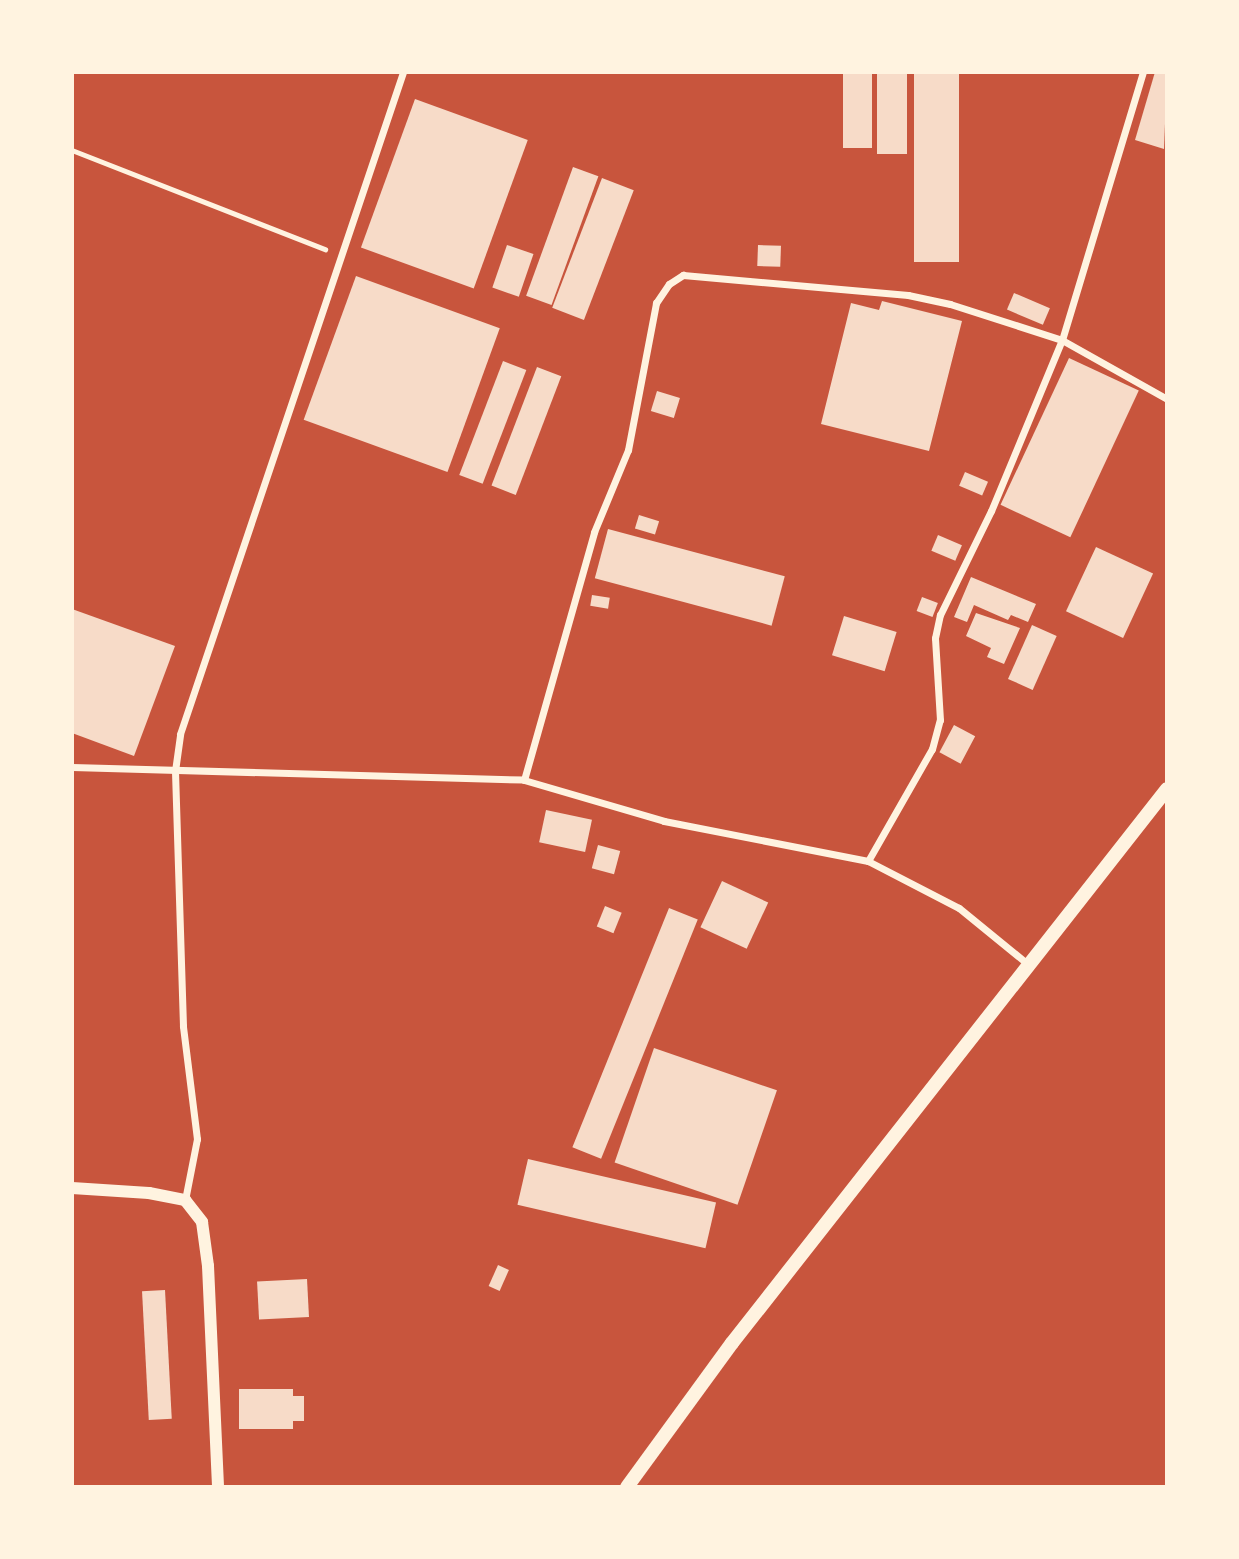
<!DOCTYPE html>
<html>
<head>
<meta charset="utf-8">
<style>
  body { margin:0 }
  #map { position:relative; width:1239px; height:1559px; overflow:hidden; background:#c8553d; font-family:"Fira Sans Condensed",sans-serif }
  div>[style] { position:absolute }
  .building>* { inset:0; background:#f7dbc8; transform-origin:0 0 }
  .path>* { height:4.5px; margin:-2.25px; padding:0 2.25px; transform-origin:2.25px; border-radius:2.25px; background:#fff3e0 }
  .minor>* { height:7px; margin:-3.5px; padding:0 3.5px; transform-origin:3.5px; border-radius:3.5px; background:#fff3e0 }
  .tertiary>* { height:12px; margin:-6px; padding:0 6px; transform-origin:6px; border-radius:6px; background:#fff3e0 }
  .secondary>* { height:14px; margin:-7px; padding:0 7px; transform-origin:7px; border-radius:7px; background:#fff3e0 }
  span { translate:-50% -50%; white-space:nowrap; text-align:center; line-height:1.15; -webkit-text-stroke:7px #fff3e0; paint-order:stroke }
  .frame { position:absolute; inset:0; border:74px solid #fff3e0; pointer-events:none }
</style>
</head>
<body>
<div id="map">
  <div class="building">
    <div style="left:843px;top:72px;width:29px;height:76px"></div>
    <div style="left:877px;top:72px;width:30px;height:82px"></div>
    <div style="left:914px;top:72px;width:45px;height:190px"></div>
    <div style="clip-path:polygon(1155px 72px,1167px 72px,1164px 149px,1135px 140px)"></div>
    <div style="left:415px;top:99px;width:120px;height:158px;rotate:20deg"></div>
    <div style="left:573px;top:167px;width:27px;height:137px;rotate:20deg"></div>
    <div style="left:602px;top:178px;width:34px;height:139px;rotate:21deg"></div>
    <div style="left:507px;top:245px;width:28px;height:45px;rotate:19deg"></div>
    <div style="left:758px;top:245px;width:23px;height:21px;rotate:2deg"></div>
    <div style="left:356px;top:276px;width:153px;height:153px;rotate:20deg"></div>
    <div style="left:1014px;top:293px;width:39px;height:18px;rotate:23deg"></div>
    <div style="clip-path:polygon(882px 301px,962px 321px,929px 451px,821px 424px,851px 303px,879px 310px)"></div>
    <div style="left:1069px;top:358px;width:77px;height:162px;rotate:25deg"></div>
    <div style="left:503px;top:361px;width:25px;height:122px;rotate:21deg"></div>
    <div style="left:537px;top:367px;width:26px;height:127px;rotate:21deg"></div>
    <div style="left:657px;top:391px;width:24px;height:21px;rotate:17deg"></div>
    <div style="left:965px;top:472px;width:25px;height:15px;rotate:23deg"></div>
    <div style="left:639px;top:515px;width:21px;height:14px;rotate:17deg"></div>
    <div style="left:608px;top:529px;width:183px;height:51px;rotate:15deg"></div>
    <div style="left:938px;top:535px;width:26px;height:17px;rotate:23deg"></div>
    <div style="left:1096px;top:547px;width:63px;height:71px;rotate:25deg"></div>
    <div style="clip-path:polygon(971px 577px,1036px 604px,1028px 622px,1011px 615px,1008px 620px,974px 605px,967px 622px,954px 617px)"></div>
    <div style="left:592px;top:595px;width:18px;height:11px;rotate:9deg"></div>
    <div style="left:922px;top:597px;width:17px;height:15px;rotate:21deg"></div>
    <div style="clip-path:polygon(72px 609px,175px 646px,134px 756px,72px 733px)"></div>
    <div style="clip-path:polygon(976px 613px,1020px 628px,1004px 664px,987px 657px,991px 648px,966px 636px)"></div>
    <div style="left:844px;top:616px;width:55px;height:41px;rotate:17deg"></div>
    <div style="left:1032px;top:625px;width:27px;height:59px;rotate:24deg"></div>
    <div style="left:954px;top:725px;width:24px;height:31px;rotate:28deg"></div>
    <div style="left:546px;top:810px;width:47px;height:33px;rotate:12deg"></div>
    <div style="left:598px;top:845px;width:23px;height:24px;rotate:15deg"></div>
    <div style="left:722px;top:881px;width:51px;height:51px;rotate:25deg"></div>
    <div style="left:605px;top:906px;width:18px;height:22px;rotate:22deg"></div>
    <div style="left:669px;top:908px;width:31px;height:258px;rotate:22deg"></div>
    <div style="left:654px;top:1048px;width:130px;height:121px;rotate:19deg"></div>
    <div style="left:528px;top:1159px;width:193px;height:47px;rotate:13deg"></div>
    <div style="left:498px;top:1265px;width:12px;height:23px;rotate:24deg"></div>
    <div style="left:307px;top:1279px;width:38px;height:50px;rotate:87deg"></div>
    <div style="left:165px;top:1290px;width:129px;height:23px;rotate:87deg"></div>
    <div style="clip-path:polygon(239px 1389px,293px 1389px,293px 1396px,304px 1396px,304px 1421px,293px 1421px,293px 1429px,239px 1429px)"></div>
  </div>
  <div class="path">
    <div style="left:72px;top:150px;width:272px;rotate:21.4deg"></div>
  </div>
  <div class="minor">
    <div style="left:72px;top:767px;width:452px;rotate:1.6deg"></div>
    <div style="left:524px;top:780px;width:146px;rotate:16.3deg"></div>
    <div style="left:664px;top:821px;width:208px;rotate:11.1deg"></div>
    <div style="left:868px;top:861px;width:102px;rotate:27.3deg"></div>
    <div style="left:959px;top:908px;width:92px;rotate:39.2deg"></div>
    <div style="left:524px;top:780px;width:258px;rotate:-74.2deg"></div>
    <div style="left:594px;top:532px;width:89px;rotate:-67.5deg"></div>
    <div style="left:628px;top:450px;width:150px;rotate:-79.2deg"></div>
    <div style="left:656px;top:303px;width:23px;rotate:-56deg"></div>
    <div style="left:669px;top:284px;width:17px;rotate:-33deg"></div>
    <div style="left:683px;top:275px;width:226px;rotate:5.1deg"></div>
    <div style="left:908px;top:295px;width:43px;rotate:12.1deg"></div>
    <div style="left:950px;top:304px;width:118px;rotate:17.8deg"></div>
    <div style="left:1062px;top:340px;width:120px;rotate:29.3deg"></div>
    <div style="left:868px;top:861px;width:129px;rotate:-60.3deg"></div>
    <div style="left:932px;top:749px;width:30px;rotate:-75deg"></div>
    <div style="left:940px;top:720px;width:82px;rotate:-93.5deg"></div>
    <div style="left:935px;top:638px;width:24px;rotate:-78deg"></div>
    <div style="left:940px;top:615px;width:116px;rotate:-63.9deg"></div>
    <div style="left:991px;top:511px;width:185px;rotate:-67.5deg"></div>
    <div style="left:1062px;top:340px;width:280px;rotate:-73.2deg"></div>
    <div style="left:185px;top:1200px;width:62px;rotate:-78.9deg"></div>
    <div style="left:197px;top:1139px;width:114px;rotate:-97.1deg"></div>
    <div style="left:183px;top:1026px;width:255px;rotate:-91.8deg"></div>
    <div style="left:175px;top:771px;width:37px;rotate:-82deg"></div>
    <div style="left:180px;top:734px;width:699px;rotate:-71.38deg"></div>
  </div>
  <div class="tertiary">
    <div style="left:72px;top:1188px;width:77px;rotate:3.7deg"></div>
    <div style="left:149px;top:1193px;width:37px;rotate:11deg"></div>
    <div style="left:185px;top:1200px;width:28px;rotate:52deg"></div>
    <div style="left:202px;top:1222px;width:44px;rotate:82.2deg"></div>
    <div style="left:208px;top:1266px;width:221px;rotate:87.4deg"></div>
  </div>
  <div class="secondary">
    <div style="left:627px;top:1487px;width:178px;rotate:-53.9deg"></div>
    <div style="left:732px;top:1343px;width:704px;rotate:-51.86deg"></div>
  </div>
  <div class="frame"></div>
</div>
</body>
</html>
